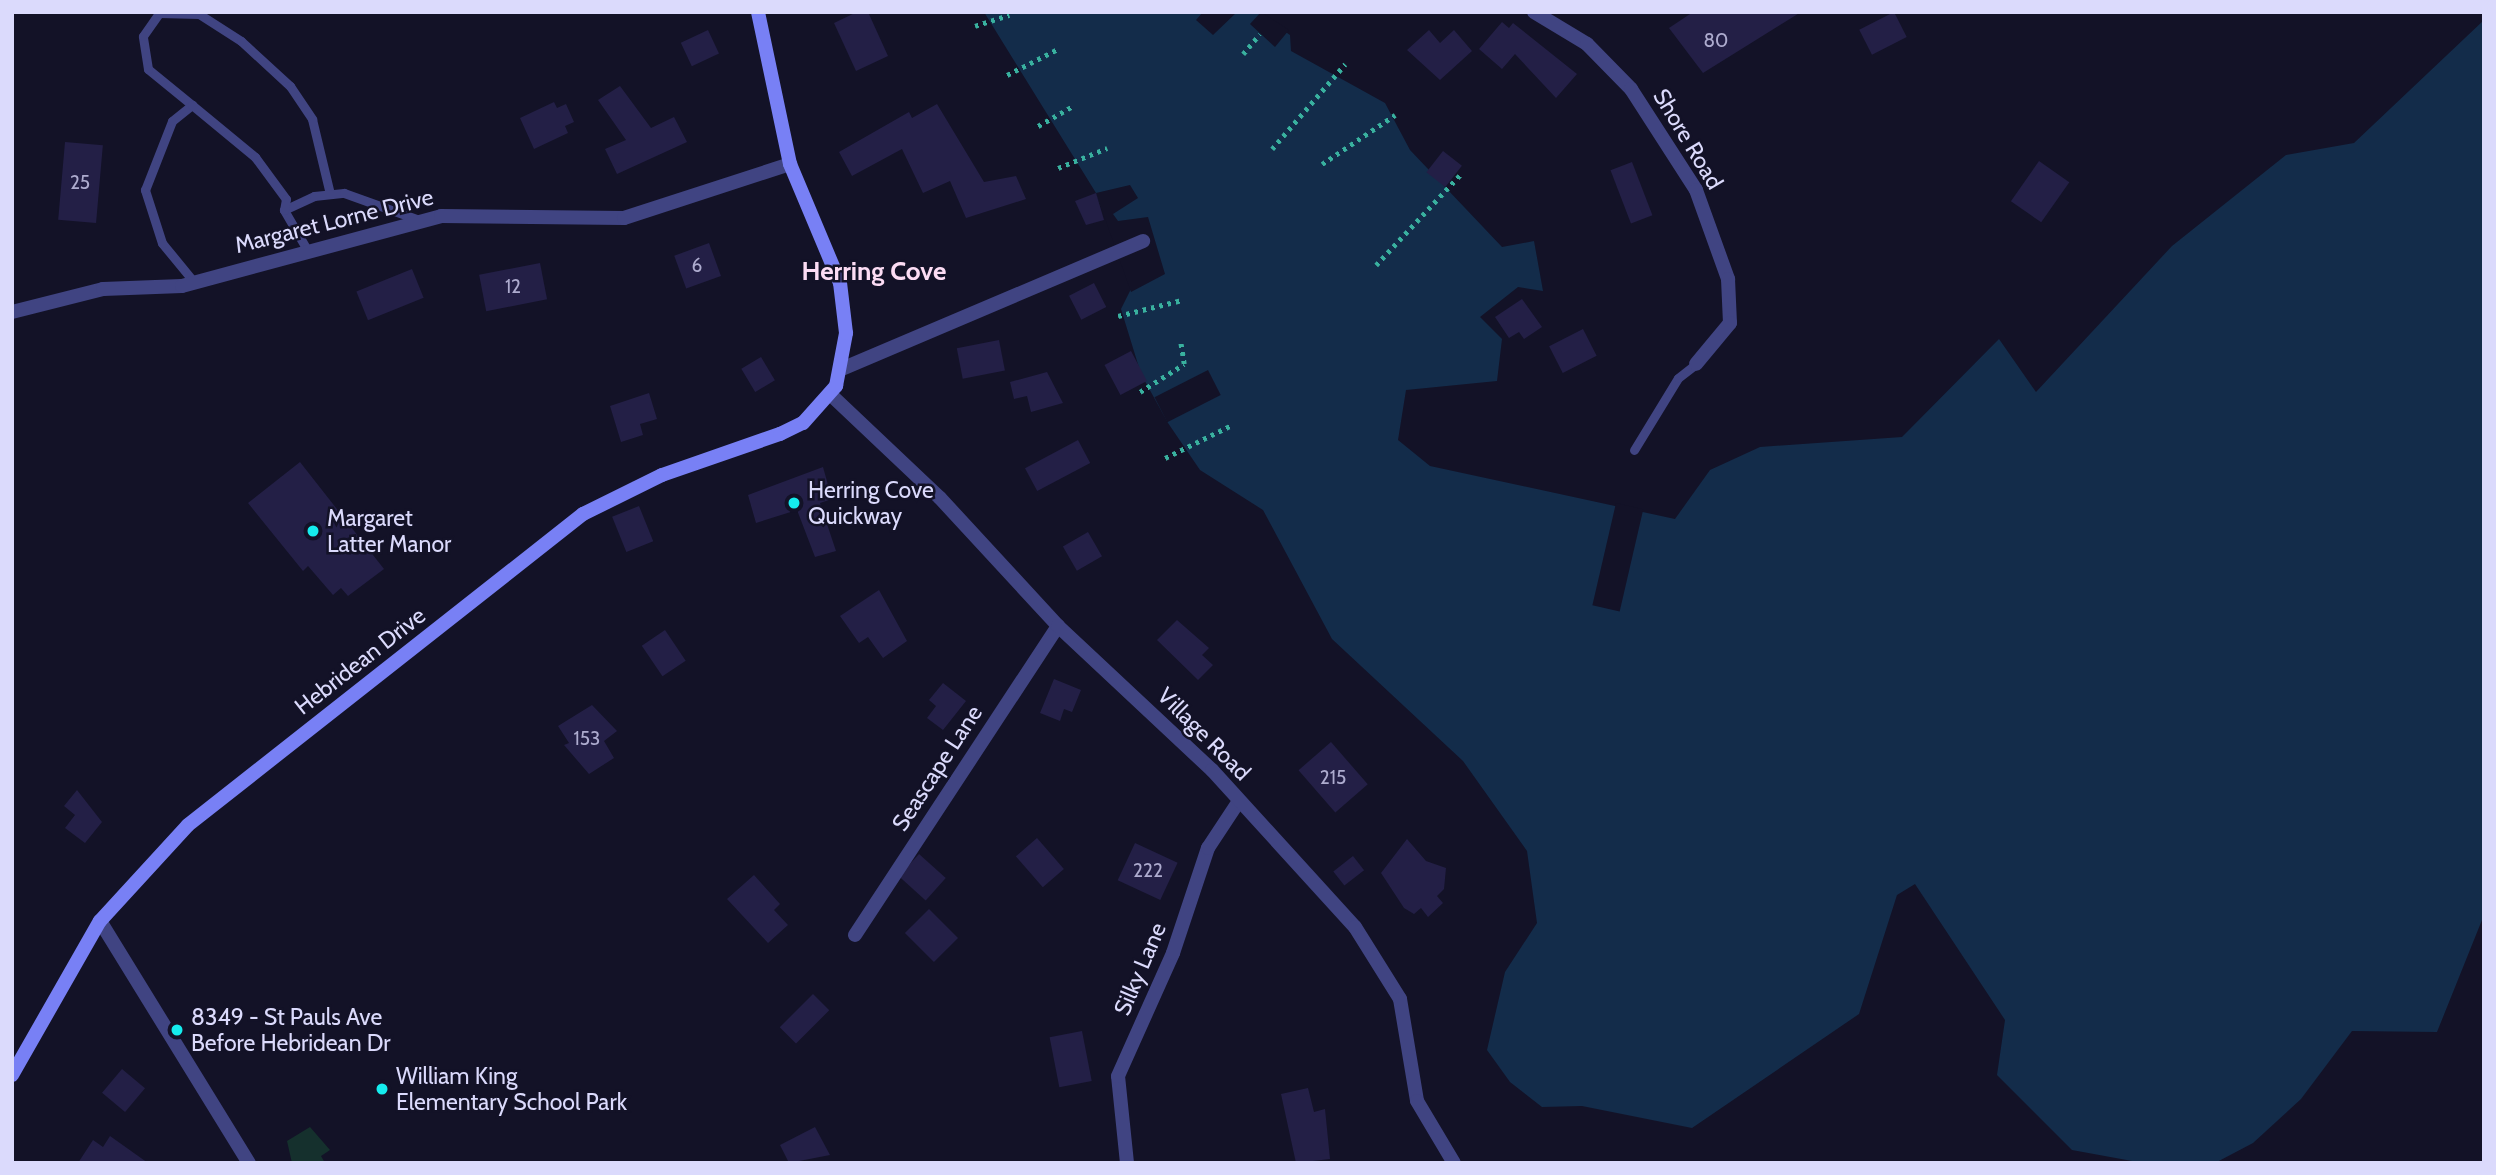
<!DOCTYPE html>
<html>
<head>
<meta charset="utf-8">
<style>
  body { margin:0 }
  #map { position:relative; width:2496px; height:1175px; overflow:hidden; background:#131227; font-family:Cabin,sans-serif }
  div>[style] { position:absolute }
  .green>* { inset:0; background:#15302d }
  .water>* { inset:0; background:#132c4a }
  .pier>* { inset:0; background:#131227; transform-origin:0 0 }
  .building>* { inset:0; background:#231f46; transform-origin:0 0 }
  .path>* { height:4.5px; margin-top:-2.25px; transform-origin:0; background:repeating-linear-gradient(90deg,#39b19f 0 3.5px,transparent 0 8.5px) }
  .service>* { height:9px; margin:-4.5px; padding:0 4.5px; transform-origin:4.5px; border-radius:4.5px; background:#404482 }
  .minor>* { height:14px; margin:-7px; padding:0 7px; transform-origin:7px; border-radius:7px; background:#404482 }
  .tertiary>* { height:14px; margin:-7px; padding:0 7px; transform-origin:7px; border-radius:7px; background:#404482 }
  .secondary>* { height:14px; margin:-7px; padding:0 7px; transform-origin:7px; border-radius:7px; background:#7880f5 }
  .dots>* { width:19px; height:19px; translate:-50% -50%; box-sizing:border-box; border:4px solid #131227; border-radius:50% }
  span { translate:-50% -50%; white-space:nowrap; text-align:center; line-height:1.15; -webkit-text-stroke:5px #131227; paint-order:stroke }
  .number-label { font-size:19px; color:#adabce }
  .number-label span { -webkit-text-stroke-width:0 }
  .street-label { font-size:23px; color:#dbdafc }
  .poi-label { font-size:23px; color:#dbdafc }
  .left { translate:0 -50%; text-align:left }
  .quarter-label { font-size:26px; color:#fcdcf4; font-weight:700 }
  .frame { position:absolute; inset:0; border:14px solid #dbdafc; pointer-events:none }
</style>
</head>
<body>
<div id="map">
  <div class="green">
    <div style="clip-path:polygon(310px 1127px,330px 1150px,321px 1156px,325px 1163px,292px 1163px,287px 1141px)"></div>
  </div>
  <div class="water">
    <div style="clip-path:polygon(984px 12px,1256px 12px,1290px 35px,1291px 51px,1385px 103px,1410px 150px,1502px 247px,1534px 241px,1543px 291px,1518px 287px,1480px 317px,1502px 339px,1497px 381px,1406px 390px,1398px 440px,1430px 466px,1675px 519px,1710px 470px,1760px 447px,1902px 437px,1999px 339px,2036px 392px,2172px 246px,2286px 155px,2354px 143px,2484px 20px,2484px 915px,2437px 1032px,2352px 1031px,2301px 1099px,2253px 1143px,2215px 1163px,2143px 1163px,2072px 1150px,1997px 1075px,2005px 1020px,1915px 884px,1897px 895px,1859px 1014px,1692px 1128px,1582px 1106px,1542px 1107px,1510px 1082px,1487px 1050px,1505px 972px,1537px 923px,1527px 851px,1463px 761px,1332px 639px,1263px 510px,1200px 470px,1168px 423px,1141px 374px,1121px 309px,1132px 287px,1096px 193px)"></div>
  </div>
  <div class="pier">
    <div style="clip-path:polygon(1203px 12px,1237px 12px,1213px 35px,1196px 20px)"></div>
    <div style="clip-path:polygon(1261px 12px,1289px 30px,1275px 47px,1250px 24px)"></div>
    <div style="clip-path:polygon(1130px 185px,1138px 198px,1113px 214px,1118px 221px,1148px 217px,1165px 274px,1131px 292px,1096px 193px)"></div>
    <div style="left:1208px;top:370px;width:28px;height:60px;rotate:63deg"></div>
    <div style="left:1616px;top:503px;width:28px;height:105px;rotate:13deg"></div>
  </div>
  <div class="building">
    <div style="clip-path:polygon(857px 12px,868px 12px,888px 56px,856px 71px,834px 23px)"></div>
    <div style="clip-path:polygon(1693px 12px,1801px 12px,1703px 73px,1669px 28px)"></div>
    <div style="left:1894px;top:12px;width:28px;height:39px;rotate:63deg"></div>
    <div style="clip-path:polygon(1502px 22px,1509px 28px,1513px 23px,1577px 74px,1556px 98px,1515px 54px,1502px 69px,1479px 49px)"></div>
    <div style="left:708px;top:30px;width:26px;height:30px;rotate:65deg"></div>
    <div style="clip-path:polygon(1429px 30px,1440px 43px,1454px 30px,1472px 51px,1440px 80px,1407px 50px)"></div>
    <div style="clip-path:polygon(620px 86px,651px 128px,674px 117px,687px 142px,617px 174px,605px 149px,626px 140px,598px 100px)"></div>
    <div style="clip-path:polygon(554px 102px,557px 108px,566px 104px,574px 122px,565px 126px,568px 133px,534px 149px,520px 118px)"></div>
    <div style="clip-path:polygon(937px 104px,984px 182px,1016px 176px,1026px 199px,966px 218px,950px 181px,923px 193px,902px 149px,852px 176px,839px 152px,909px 112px,912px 118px)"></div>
    <div style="left:65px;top:142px;width:38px;height:78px;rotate:5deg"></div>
    <div style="left:1443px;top:151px;width:24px;height:27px;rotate:38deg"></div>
    <div style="left:2039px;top:161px;width:37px;height:49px;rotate:35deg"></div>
    <div style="left:1632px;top:162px;width:57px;height:23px;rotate:69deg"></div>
    <div style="clip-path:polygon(1096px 193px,1104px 220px,1086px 225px,1075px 201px)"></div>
    <div style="left:709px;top:243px;width:35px;height:37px;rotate:70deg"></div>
    <div style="left:540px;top:263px;width:37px;height:62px;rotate:79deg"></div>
    <div style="left:412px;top:269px;width:31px;height:60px;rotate:68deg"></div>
    <div style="left:1094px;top:283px;width:27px;height:28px;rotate:63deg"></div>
    <div style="clip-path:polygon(1522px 299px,1542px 327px,1524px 339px,1519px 332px,1509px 338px,1495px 317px)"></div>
    <div style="left:1583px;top:329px;width:30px;height:38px;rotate:63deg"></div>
    <div style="left:999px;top:340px;width:31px;height:43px;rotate:79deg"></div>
    <div style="left:1131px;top:351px;width:34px;height:30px;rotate:62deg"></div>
    <div style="left:761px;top:357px;width:27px;height:23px;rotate:59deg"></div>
    <div style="clip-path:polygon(1047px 372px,1063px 403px,1031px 412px,1027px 396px,1014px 399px,1010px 382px)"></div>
    <div style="clip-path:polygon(649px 393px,657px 419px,640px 424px,643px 435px,621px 442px,610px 406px)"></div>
    <div style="left:1078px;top:440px;width:26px;height:60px;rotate:62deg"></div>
    <div style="clip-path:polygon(300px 462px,384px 569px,348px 596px,341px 588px,333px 595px,308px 566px,303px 571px,248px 503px)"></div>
    <div style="clip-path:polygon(823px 467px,832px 499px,820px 503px,836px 551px,815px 557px,797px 510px,756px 523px,748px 495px)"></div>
    <div style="left:639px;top:506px;width:38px;height:29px;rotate:68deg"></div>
    <div style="left:1088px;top:532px;width:28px;height:29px;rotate:60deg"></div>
    <div style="clip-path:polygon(879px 590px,907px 641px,883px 658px,868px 637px,859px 643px,840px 616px)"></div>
    <div style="clip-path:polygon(1177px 620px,1209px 648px,1202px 655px,1213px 665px,1198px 680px,1157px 640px)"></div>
    <div style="left:665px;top:630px;width:37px;height:28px;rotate:56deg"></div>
    <div style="clip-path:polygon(1054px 679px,1081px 690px,1072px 712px,1064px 709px,1060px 721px,1040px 713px)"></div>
    <div style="clip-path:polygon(943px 683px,966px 701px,943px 730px,927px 718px,936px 706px,929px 700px)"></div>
    <div style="clip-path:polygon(592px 705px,617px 731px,604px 741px,614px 758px,589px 774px,564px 745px,569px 743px,558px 726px)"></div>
    <div style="left:1331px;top:742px;width:56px;height:43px;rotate:49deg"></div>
    <div style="clip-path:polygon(77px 790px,102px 822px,85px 843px,65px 828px,75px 815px,64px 806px)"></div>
    <div style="left:1037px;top:838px;width:41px;height:28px;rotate:49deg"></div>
    <div style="clip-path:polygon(1407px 839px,1426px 861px,1446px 868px,1444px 889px,1437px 896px,1443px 903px,1428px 917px,1421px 908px,1414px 914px,1404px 908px,1381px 873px)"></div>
    <div style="left:1135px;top:843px;width:47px;height:41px;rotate:25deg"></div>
    <div style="left:919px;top:854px;width:36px;height:30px;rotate:42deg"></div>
    <div style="left:1353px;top:856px;width:18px;height:25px;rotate:52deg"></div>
    <div style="clip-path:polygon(754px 875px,780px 904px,774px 910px,788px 925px,768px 943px,727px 899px)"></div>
    <div style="left:929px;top:909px;width:41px;height:34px;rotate:45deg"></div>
    <div style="left:813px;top:994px;width:23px;height:47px;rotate:45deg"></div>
    <div style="left:1082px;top:1031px;width:51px;height:33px;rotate:79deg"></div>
    <div style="left:122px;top:1069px;width:30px;height:31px;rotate:40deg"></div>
    <div style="clip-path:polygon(1308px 1088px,1314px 1112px,1325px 1109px,1330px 1159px,1296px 1163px,1281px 1094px)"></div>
    <div style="clip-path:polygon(815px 1127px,830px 1155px,789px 1163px,780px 1145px)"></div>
    <div style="clip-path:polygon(110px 1136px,148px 1163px,78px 1163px,93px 1140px,103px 1147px)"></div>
  </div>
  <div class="path">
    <div style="left:975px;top:26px;width:36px;rotate:-18deg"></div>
    <div style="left:1243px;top:54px;width:26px;rotate:-50deg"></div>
    <div style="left:1007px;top:75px;width:57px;rotate:-27deg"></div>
    <div style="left:1038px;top:126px;width:40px;rotate:-29.7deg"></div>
    <div style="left:1272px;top:149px;width:112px;rotate:-49.3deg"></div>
    <div style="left:1322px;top:164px;width:88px;rotate:-33.9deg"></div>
    <div style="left:1058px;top:168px;width:53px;rotate:-22.2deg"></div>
    <div style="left:1376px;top:265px;width:123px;rotate:-47deg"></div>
    <div style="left:1118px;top:316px;width:66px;rotate:-14deg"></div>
    <div style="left:1140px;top:392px;width:52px;rotate:-32.5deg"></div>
    <div style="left:1184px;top:364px;width:24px;rotate:-99deg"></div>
    <div style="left:1165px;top:458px;width:75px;rotate:-26.2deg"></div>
  </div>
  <div class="service">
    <div style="left:192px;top:105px;width:57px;rotate:-140.7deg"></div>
    <div style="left:148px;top:69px;width:33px;rotate:-99deg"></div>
    <div style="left:143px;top:36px;width:28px;rotate:-55deg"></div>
    <div style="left:159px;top:13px;width:40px;rotate:1.4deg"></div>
    <div style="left:199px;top:14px;width:50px;rotate:32.7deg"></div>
    <div style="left:241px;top:41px;width:67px;rotate:42.6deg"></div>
    <div style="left:290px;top:86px;width:40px;rotate:56deg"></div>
    <div style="left:312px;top:119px;width:77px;rotate:76.5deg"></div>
    <div style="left:309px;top:253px;width:50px;rotate:-120.2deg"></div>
    <div style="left:284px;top:210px;width:33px;rotate:-25deg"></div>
    <div style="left:314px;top:196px;width:30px;rotate:-6deg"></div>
    <div style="left:344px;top:193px;width:80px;rotate:19.8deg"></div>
    <div style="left:194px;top:282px;width:50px;rotate:-129.4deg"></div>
    <div style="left:162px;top:243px;width:56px;rotate:-107.8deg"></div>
    <div style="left:145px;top:190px;width:74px;rotate:-68.6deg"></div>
    <div style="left:172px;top:121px;width:26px;rotate:-39deg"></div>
    <div style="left:192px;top:105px;width:82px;rotate:39.5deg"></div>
    <div style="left:255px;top:157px;width:52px;rotate:53.6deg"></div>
    <div style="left:286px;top:199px;width:11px;rotate:100deg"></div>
    <div style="left:1634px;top:450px;width:84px;rotate:-58.6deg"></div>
    <div style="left:1678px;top:378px;width:23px;rotate:-38deg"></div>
  </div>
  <div class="minor">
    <div style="left:1534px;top:12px;width:62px;rotate:31.1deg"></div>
    <div style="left:1587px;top:44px;width:63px;rotate:45.6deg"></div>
    <div style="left:1631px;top:89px;width:120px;rotate:57.2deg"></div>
    <div style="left:1696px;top:190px;width:95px;rotate:70.2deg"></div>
    <div style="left:1728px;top:279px;width:44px;rotate:87.4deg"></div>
    <div style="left:1730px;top:323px;width:53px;rotate:129.7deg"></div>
    <div style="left:12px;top:312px;width:94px;rotate:-14.2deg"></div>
    <div style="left:103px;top:289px;width:79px;rotate:-2.2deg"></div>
    <div style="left:182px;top:286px;width:268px;rotate:-15.1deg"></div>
    <div style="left:441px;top:216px;width:183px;rotate:0.6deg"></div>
    <div style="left:624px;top:218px;width:175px;rotate:-18deg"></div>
    <div style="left:844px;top:368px;width:325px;rotate:-23deg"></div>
    <div style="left:100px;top:921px;width:284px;rotate:58.4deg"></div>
    <div style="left:855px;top:935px;width:370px;rotate:-56.7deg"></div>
    <div style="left:1127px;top:1163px;width:87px;rotate:-95.9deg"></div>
    <div style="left:1118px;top:1076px;width:135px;rotate:-65.9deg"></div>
    <div style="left:1173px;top:953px;width:111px;rotate:-71.6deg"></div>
    <div style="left:1208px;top:848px;width:56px;rotate:-56.6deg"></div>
  </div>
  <div class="tertiary">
    <div style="left:830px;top:394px;width:151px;rotate:43.4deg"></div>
    <div style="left:940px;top:498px;width:174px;rotate:47.3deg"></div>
    <div style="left:1058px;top:626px;width:211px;rotate:43.1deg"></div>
    <div style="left:1212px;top:770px;width:212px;rotate:47.7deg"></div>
    <div style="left:1355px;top:927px;width:85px;rotate:58deg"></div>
    <div style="left:1400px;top:999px;width:103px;rotate:80.5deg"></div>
    <div style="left:1417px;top:1101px;width:72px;rotate:59.2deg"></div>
  </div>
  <div class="secondary">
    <div style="left:12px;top:1075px;width:177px;rotate:-60.3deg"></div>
    <div style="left:100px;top:921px;width:130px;rotate:-47.5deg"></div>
    <div style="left:188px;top:825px;width:503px;rotate:-38.21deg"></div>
    <div style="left:583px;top:514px;width:88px;rotate:-26.3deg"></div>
    <div style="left:662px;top:475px;width:125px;rotate:-19.2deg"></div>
    <div style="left:780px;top:434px;width:25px;rotate:-26deg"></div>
    <div style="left:803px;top:423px;width:50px;rotate:-48.3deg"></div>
    <div style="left:836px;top:386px;width:54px;rotate:-79.3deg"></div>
    <div style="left:846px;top:333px;width:50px;rotate:-96.8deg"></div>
    <div style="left:840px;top:283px;width:129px;rotate:-112.8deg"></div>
    <div style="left:790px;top:164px;width:155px;rotate:-101.9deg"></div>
  </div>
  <div class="dots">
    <div style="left:794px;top:503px;background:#15ecee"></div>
    <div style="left:313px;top:531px;background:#15ecee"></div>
    <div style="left:177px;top:1030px;background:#15ecee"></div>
    <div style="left:382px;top:1089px;background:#15ecee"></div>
  </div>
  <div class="number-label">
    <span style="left:1716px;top:41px">80</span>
    <span style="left:80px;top:183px">25</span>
    <span style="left:697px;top:266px">6</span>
    <span style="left:513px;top:287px">12</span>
    <span style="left:587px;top:739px">153</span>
    <span style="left:1333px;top:778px">215</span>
    <span style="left:1148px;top:871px">222</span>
  </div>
  <div class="street-label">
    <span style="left:1688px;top:139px;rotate:59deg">Shore Road</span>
    <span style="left:334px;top:221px;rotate:-14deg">Margaret Lorne Drive</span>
    <span style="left:360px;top:661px;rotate:-38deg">Hebridean Drive</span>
    <span style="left:1204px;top:734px;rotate:45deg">Village Road</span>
    <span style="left:937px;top:768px;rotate:-57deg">Seascape Lane</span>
    <span style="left:1140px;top:969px;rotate:-67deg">Silky Lane</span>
  </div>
  <div class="poi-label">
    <span class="left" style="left:808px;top:503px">Herring Cove<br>Quickway</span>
    <span class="left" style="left:327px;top:531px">Margaret<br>Latter Manor</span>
    <span class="left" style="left:191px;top:1030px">8349 - St Pauls Ave<br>Before Hebridean Dr</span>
    <span class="left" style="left:396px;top:1089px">William King<br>Elementary School Park</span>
  </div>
  <div class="quarter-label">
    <span style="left:874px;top:272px">Herring Cove</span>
  </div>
  <div class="frame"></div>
</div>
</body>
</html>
